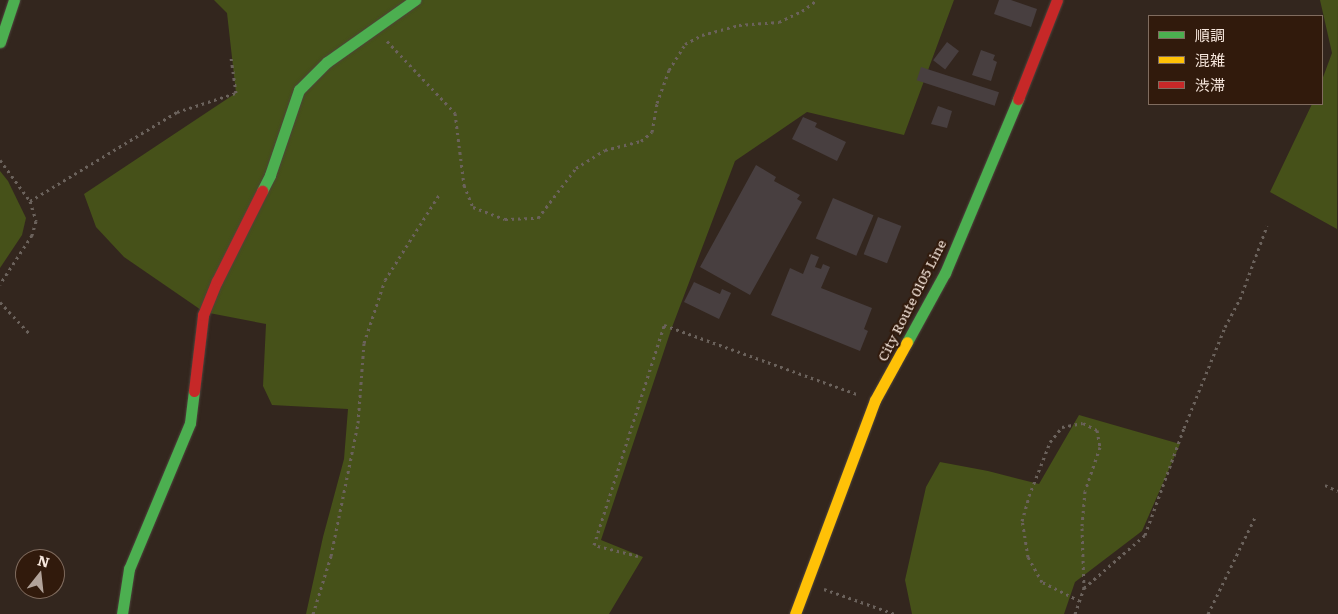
<!DOCTYPE html>
<html>
<head>
<meta charset="utf-8">
<style>
  body { margin:0 }
  #map { position:relative; width:1338px; height:614px; overflow:hidden; background:#33261e; font-family:Literata,"Noto Sans JP",serif }
  div>[style] { position:absolute }
  .forest>* { inset:0; background:#465119 }
  .building>* { inset:0; background:#483f40; transform-origin:0 0 }
  .path>* { height:3px; margin-top:-1.5px; transform-origin:0; background:repeating-linear-gradient(90deg,#6b625c 0 2.5px,transparent 0 6.5px) }
  .roads { filter:drop-shadow(0 0 1px #4e433c) drop-shadow(0 0 1px #4e433c) }
  .fast>* { height:11px; margin:-5.5px; padding:0 5.5px; transform-origin:5.5px; border-radius:5.5px; background:#4caf50 }
  .slow>* { height:11px; margin:-5.5px; padding:0 5.5px; transform-origin:5.5px; border-radius:5.5px; background:#ffc107 }
  .jam>* { height:11px; margin:-5.5px; padding:0 5.5px; transform-origin:5.5px; border-radius:5.5px; background:#c62828 }
  span { translate:-50% -50%; white-space:nowrap; text-align:center; line-height:1.15; -webkit-text-stroke:4.5px #311a0c; paint-order:stroke }
  .street-label { font-size:14px; color:#f6e6dc }
  .legend { position:absolute; left:1148px; top:15px; width:175px; height:90px; box-sizing:border-box; background:#311a0c; border:1px solid #806c5f; margin:0; padding:6px 9px; list-style:none; font-size:15px; color:#f6e6dc }
  .legend li { display:flex; align-items:center; gap:10px; height:25px }
  .legend b { width:25px; border:1px solid #806c5f }
  .north { position:absolute; left:15px; top:549px; width:50px; height:50px; box-sizing:border-box; background:#311a0c; border:1px solid #806c5f; border-radius:50%; rotate:16deg; font-size:14px; font-weight:700; line-height:20px; text-align:center; color:#f6e6dc }
  .north::after { content:''; display:block; margin:auto; width:18px; height:22px; background:#b2a39a; clip-path:polygon(50% 0,100% 100%,50% 72%,0 100%) }
</style>
</head>
<body>
<div id="map">
  <div class="forest">
    <div style="clip-path:polygon(214px 0,954px 0,904px 135px,807px 112px,735px 161px,671px 330px,601px 540px,643px 557px,609px 614px,306px 614px,323px 537px,344px 459px,348px 409px,272px 405px,263px 386px,266px 324px,204px 312px,124px 257px,96px 227px,84px 194px,236px 93px,227px 13px)"></div>
    <div style="clip-path:polygon(1320px 0,1338px 0,1337px 229px,1270px 192px,1312px 104px,1322px 104px,1322px 80px,1332px 53px)"></div>
    <div style="clip-path:polygon(0 171px,8px 181px,26px 218px,22px 235px,0 268px)"></div>
    <div style="clip-path:polygon(1079px 415px,1180px 444px,1142px 531px,1075px 582px,1064px 614px,912px 614px,905px 580px,926px 487px,940px 462px,988px 471px,1039px 484px)"></div>
  </div>
  <div class="building">
    <div style="clip-path:polygon(999px 0,1011px 0,1037px 9px,1031px 27px,994px 14px)"></div>
    <div style="left:947px;top:42px;width:15px;height:23px;rotate:37deg"></div>
    <div style="clip-path:polygon(981px 50px,995px 55px,993px 60px,997px 62px,991px 81px,972px 75px)"></div>
    <div style="left:921px;top:67px;width:82px;height:14px;rotate:18deg"></div>
    <div style="clip-path:polygon(938px 106px,952px 111px,947px 128px,931px 124px)"></div>
    <div style="clip-path:polygon(803px 117px,817px 123px,815px 127px,846px 142px,837px 161px,792px 139px)"></div>
    <div style="clip-path:polygon(756px 165px,776px 177px,774px 181px,800px 195px,797px 199px,802px 202px,750px 295px,700px 267px)"></div>
    <div style="left:833px;top:198px;width:44px;height:44px;rotate:23deg"></div>
    <div style="left:878px;top:217px;width:25px;height:40px;rotate:21deg"></div>
    <div style="clip-path:polygon(811px 254px,819px 257px,815px 267px,821px 269px,823px 264px,830px 267px,821px 288px,872px 308px,864px 329px,868px 331px,860px 351px,771px 315px,790px 268px,803px 274px)"></div>
    <div style="clip-path:polygon(694px 282px,720px 294px,722px 289px,731px 293px,719px 319px,684px 302px)"></div>
  </div>
  <div class="path">
    <div style="left:387px;top:41px;width:99px;rotate:46.6deg"></div>
    <div style="left:455px;top:113px;width:73px;rotate:82.9deg"></div>
    <div style="left:464px;top:185px;width:24px;rotate:68deg"></div>
    <div style="left:473px;top:207px;width:34px;rotate:21deg"></div>
    <div style="left:505px;top:219px;width:33px;rotate:-2deg"></div>
    <div style="left:538px;top:218px;width:63px;rotate:-52.8deg"></div>
    <div style="left:576px;top:168px;width:34px;rotate:-32deg"></div>
    <div style="left:605px;top:150px;width:37px;rotate:-14deg"></div>
    <div style="left:641px;top:141px;width:14px;rotate:-39deg"></div>
    <div style="left:652px;top:132px;width:29px;rotate:-80deg"></div>
    <div style="left:657px;top:103px;width:35px;rotate:-70deg"></div>
    <div style="left:669px;top:70px;width:31px;rotate:-58deg"></div>
    <div style="left:685px;top:44px;width:19px;rotate:-28deg"></div>
    <div style="left:702px;top:35px;width:38px;rotate:-15deg"></div>
    <div style="left:739px;top:25px;width:40px;rotate:-4.3deg"></div>
    <div style="left:779px;top:22px;width:25px;rotate:-26deg"></div>
    <div style="left:802px;top:11px;width:19px;rotate:-36deg"></div>
    <div style="left:0;top:160px;width:51px;rotate:53.8deg"></div>
    <div style="left:30px;top:201px;width:21px;rotate:73deg"></div>
    <div style="left:36px;top:221px;width:15px;rotate:106deg"></div>
    <div style="left:32px;top:235px;width:59px;rotate:123.1deg"></div>
    <div style="left:30px;top:201px;width:172px;rotate:-31.2deg"></div>
    <div style="left:177px;top:112px;width:62px;rotate:-17.9deg"></div>
    <div style="left:236px;top:93px;width:35px;rotate:-98deg"></div>
    <div style="left:0;top:302px;width:42px;rotate:46.9deg"></div>
    <div style="left:1325px;top:485px;width:14px;rotate:25deg"></div>
    <div style="left:638px;top:556px;width:45px;rotate:-166deg"></div>
    <div style="left:594px;top:545px;width:231px;rotate:-72.3deg"></div>
    <div style="left:664px;top:325px;width:205px;rotate:19.7deg"></div>
    <div style="left:824px;top:589px;width:75px;rotate:19.4deg"></div>
    <div style="left:1080px;top:601px;width:42px;rotate:-153.4deg"></div>
    <div style="left:1042px;top:582px;width:29px;rotate:-119deg"></div>
    <div style="left:1028px;top:557px;width:36px;rotate:-99deg"></div>
    <div style="left:1022px;top:521px;width:26px;rotate:-74deg"></div>
    <div style="left:1029px;top:496px;width:58px;rotate:-68.7deg"></div>
    <div style="left:1050px;top:442px;width:19px;rotate:-51deg"></div>
    <div style="left:1062px;top:427px;width:21px;rotate:-11deg"></div>
    <div style="left:1083px;top:423px;width:16px;rotate:27deg"></div>
    <div style="left:1097px;top:430px;width:17px;rotate:80deg"></div>
    <div style="left:1100px;top:447px;width:46px;rotate:108.8deg"></div>
    <div style="left:1085px;top:491px;width:37px;rotate:95deg"></div>
    <div style="left:1082px;top:528px;width:60px;rotate:88.1deg"></div>
    <div style="left:313px;top:614px;width:61px;rotate:-72.8deg"></div>
    <div style="left:331px;top:556px;width:136px;rotate:-78.5deg"></div>
    <div style="left:358px;top:423px;width:80px;rotate:-85.7deg"></div>
    <div style="left:364px;top:343px;width:66px;rotate:-71.6deg"></div>
    <div style="left:385px;top:280px;width:101px;rotate:-57.6deg"></div>
    <div style="left:1075px;top:614px;width:28px;rotate:-71deg"></div>
    <div style="left:1084px;top:588px;width:81px;rotate:-41deg"></div>
    <div style="left:1145px;top:535px;width:114px;rotate:-70deg"></div>
    <div style="left:1184px;top:428px;width:109px;rotate:-67.9deg"></div>
    <div style="left:1225px;top:327px;width:32px;rotate:-62deg"></div>
    <div style="left:1240px;top:299px;width:78px;rotate:-69.7deg"></div>
    <div style="left:1208px;top:614px;width:110px;rotate:-64.1deg"></div>
  </div>
  <div class="roads">
    <div class="fast">
      <div style="left:0;top:42px;width:44px;rotate:-71.6deg"></div>
      <div style="left:262px;top:191px;width:18px;rotate:-63deg"></div>
      <div style="left:270px;top:175px;width:90px;rotate:-71.2deg"></div>
      <div style="left:299px;top:90px;width:40px;rotate:-45deg"></div>
      <div style="left:327px;top:62px;width:108px;rotate:-35.2deg"></div>
      <div style="left:907px;top:342px;width:79px;rotate:-61.2deg"></div>
      <div style="left:945px;top:273px;width:189px;rotate:-67.2deg"></div>
      <div style="left:122px;top:614px;width:46px;rotate:-81.2deg"></div>
      <div style="left:129px;top:569px;width:158px;rotate:-67.3deg"></div>
      <div style="left:190px;top:423px;width:32px;rotate:-83deg"></div>
    </div>
    <div class="slow">
      <div style="left:795px;top:614px;width:228px;rotate:-69.5deg"></div>
      <div style="left:875px;top:400px;width:66px;rotate:-61.1deg"></div>
    </div>
    <div class="jam">
      <div style="left:1018px;top:99px;width:106px;rotate:-68.5deg"></div>
      <div style="left:194px;top:391px;width:77px;rotate:-83.2deg"></div>
      <div style="left:203px;top:315px;width:37px;rotate:-68deg"></div>
      <div style="left:217px;top:281px;width:101px;rotate:-63.4deg"></div>
    </div>
  </div>
  <div class="street-label">
    <span style="left:911px;top:300px;rotate:-63deg">City Route 0105 Line</span>
  </div>
  <ul class="legend">
  <li><b style="height:6px;background:#4caf50"></b>順調</li>
  <li><b style="height:6px;background:#ffc107"></b>混雑</li>
  <li><b style="height:6px;background:#c62828"></b>渋滞</li>
  </ul>
  <div class="north">N</div>
</div>
</body>
</html>
